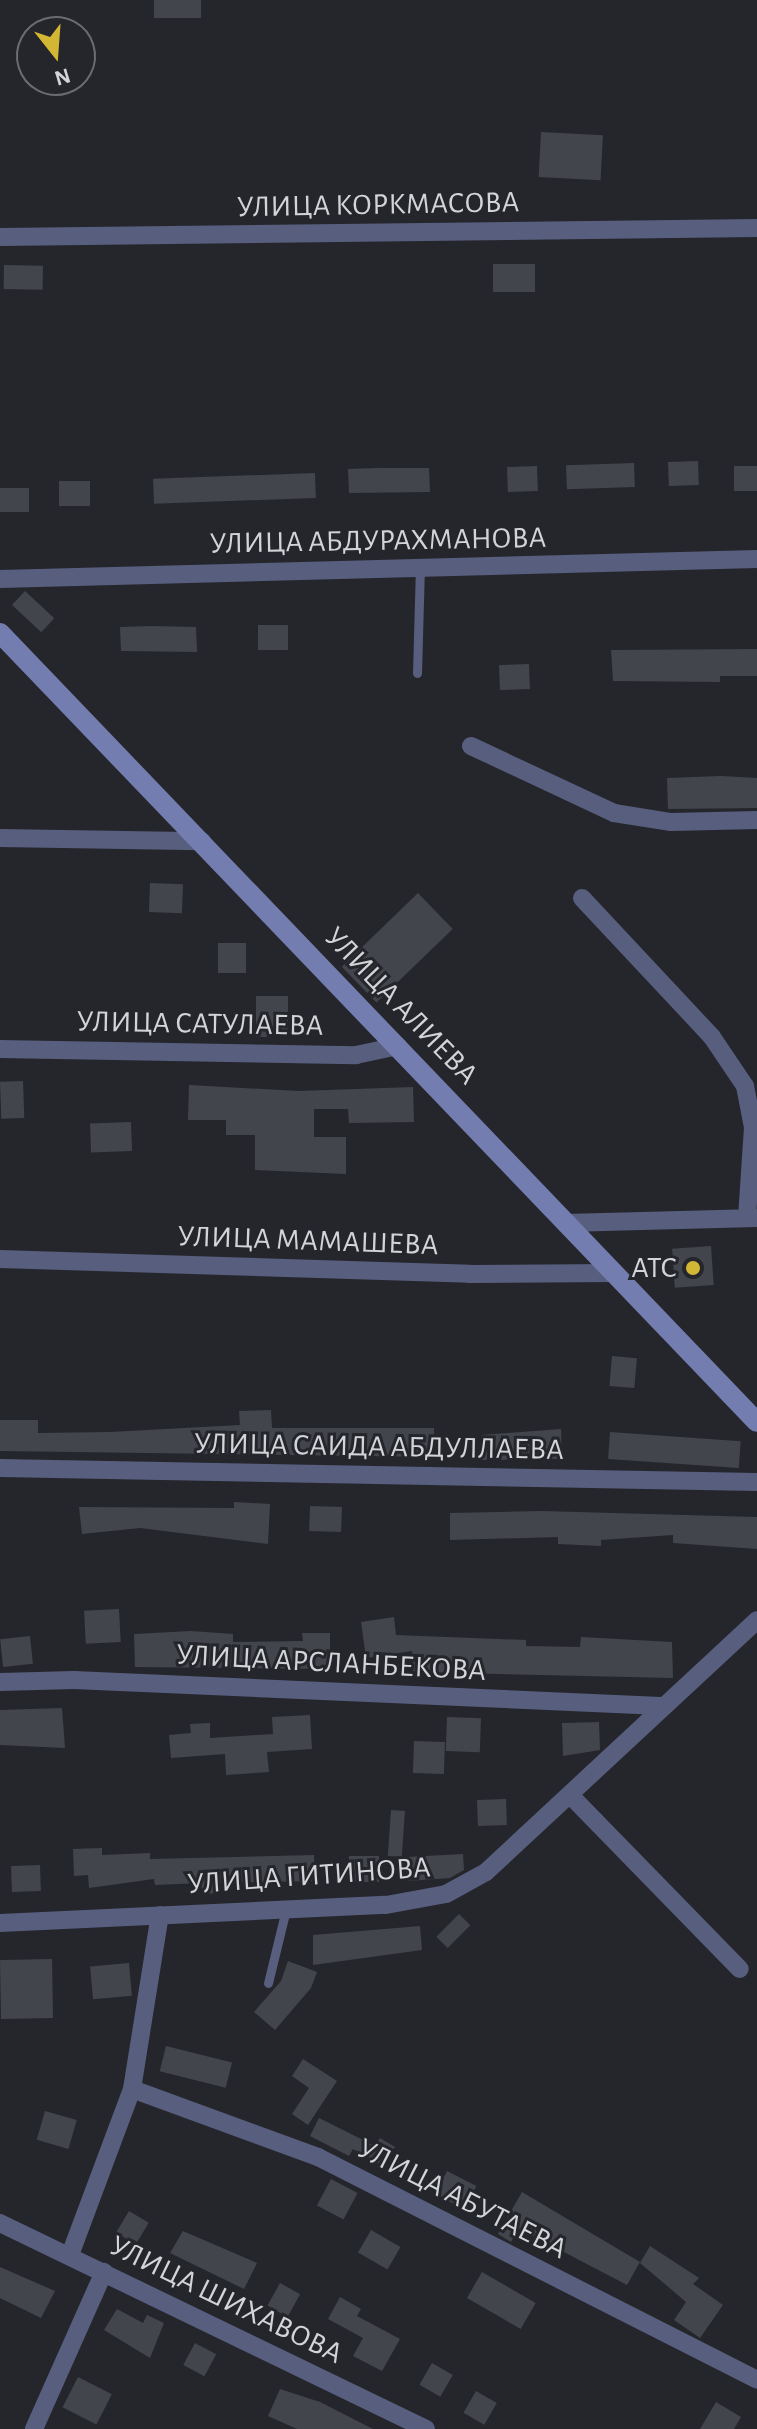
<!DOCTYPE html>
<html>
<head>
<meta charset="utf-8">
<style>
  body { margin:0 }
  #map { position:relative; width:757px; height:2429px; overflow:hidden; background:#25262c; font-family:"Alegreya Sans",sans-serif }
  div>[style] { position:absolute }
  .building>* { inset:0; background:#43454c; transform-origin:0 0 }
  .lane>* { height:9px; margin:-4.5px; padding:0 4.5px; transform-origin:4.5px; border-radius:4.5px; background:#585e7e }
  .street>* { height:18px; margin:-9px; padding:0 9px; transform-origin:9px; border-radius:9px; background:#585e7e }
  .secondary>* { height:20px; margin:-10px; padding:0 10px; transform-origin:10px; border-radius:10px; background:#747daf }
  .dots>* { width:22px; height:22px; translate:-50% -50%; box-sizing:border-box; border:4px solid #25262c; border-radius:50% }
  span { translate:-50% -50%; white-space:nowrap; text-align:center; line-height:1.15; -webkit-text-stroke:6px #25262c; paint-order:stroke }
  .street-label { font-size:30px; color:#d3d4d8 }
  .poi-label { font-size:30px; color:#d3d4d8 }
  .right { translate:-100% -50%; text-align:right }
  .north { position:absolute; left:16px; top:16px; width:80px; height:80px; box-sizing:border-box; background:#25262c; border:2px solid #6b6c71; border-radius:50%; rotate:163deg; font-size:22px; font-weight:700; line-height:32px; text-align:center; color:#d3d4d8 }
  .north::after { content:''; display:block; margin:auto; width:28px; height:36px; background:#d4b635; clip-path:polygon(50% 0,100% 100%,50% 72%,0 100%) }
</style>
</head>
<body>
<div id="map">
  <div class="building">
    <div style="left:154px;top:0;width:47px;height:18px"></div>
    <div style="left:541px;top:132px;width:62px;height:45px;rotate:3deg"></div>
    <div style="left:493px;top:264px;width:42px;height:28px"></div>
    <div style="left:4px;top:265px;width:39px;height:24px;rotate:1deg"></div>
    <div style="left:698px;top:461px;width:24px;height:30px;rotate:88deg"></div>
    <div style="left:634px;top:463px;width:24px;height:68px;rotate:88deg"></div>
    <div style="left:537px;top:466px;width:25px;height:30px;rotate:88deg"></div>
    <div style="left:734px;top:466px;width:23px;height:25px"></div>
    <div style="clip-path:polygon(379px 468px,429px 468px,430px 492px,349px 493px,348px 469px)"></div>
    <div style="left:315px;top:473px;width:25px;height:162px;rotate:88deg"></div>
    <div style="left:59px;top:481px;width:31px;height:25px"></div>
    <div style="left:29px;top:488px;width:24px;height:29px;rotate:90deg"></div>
    <div style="left:25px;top:591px;width:40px;height:19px;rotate:43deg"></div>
    <div style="left:288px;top:625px;width:25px;height:30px;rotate:90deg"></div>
    <div style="clip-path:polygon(151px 626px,196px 627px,197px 652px,121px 651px,120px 627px)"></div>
    <div style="clip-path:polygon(757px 649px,757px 676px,720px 676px,720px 682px,613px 681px,611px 650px)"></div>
    <div style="left:529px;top:664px;width:25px;height:30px;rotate:88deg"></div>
    <div style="clip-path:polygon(721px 776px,757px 778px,757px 808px,668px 809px,667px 778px)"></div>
    <div style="left:150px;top:883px;width:33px;height:29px;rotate:2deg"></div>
    <div style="left:418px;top:893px;width:50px;height:106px;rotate:46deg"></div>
    <div style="left:218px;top:943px;width:28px;height:30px"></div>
    <div style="left:256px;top:996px;width:32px;height:41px"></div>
    <div style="left:23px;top:1081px;width:37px;height:23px;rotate:88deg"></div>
    <div style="clip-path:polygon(189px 1085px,299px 1091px,413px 1087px,414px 1122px,349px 1123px,348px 1109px,314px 1109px,314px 1137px,346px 1137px,346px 1174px,255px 1170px,255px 1135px,226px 1135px,226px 1120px,188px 1120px)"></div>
    <div style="left:131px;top:1122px;width:29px;height:41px;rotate:88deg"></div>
    <div style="left:711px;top:1246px;width:39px;height:39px;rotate:86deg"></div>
    <div style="left:612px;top:1356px;width:25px;height:30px;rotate:5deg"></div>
    <div style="clip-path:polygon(271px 1410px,272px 1428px,434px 1428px,434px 1457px,0 1451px,0 1420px,38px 1420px,38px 1433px,110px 1432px,240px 1425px,239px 1411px)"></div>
    <div style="clip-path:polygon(561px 1429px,562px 1459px,480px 1460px,481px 1435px)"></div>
    <div style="left:610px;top:1432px;width:131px;height:27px;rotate:4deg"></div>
    <div style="clip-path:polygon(234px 1502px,270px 1504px,268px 1544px,140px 1528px,82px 1534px,79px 1507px,234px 1508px)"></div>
    <div style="left:310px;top:1506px;width:32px;height:25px;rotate:2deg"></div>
    <div style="clip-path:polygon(542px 1511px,757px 1517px,757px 1549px,673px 1543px,673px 1535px,601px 1540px,601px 1546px,558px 1544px,558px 1537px,450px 1540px,450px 1513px)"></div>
    <div style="left:119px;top:1609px;width:33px;height:35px;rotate:87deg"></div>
    <div style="clip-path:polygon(394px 1617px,396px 1635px,526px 1640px,526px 1646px,580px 1647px,581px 1637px,672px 1642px,673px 1678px,413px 1672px,412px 1651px,366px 1658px,361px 1622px)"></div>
    <div style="clip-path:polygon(191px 1631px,233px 1634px,233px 1642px,303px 1641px,302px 1633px,330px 1633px,330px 1669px,135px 1667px,134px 1634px)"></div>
    <div style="left:30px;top:1636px;width:28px;height:30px;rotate:84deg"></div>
    <div style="clip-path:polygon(62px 1708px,65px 1748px,0 1745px,0 1710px)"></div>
    <div style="clip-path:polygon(310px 1715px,312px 1749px,267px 1752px,269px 1772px,226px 1775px,225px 1754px,171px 1758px,169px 1735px,191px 1733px,190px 1724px,210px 1723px,210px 1738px,273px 1734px,272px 1717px)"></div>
    <div style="left:447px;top:1717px;width:34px;height:34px;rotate:2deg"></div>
    <div style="clip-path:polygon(599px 1722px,600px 1750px,563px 1756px,562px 1723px)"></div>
    <div style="left:414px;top:1741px;width:31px;height:32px;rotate:2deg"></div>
    <div style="left:506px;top:1799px;width:26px;height:29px;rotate:88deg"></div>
    <div style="left:391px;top:1810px;width:14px;height:46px;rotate:4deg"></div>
    <div style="clip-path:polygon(102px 1848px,102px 1855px,150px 1853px,150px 1859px,314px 1855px,315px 1881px,220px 1883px,221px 1893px,202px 1894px,201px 1883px,155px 1885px,154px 1879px,89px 1888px,88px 1875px,74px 1876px,73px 1849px)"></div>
    <div style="clip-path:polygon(463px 1854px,464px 1870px,450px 1878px,409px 1881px,407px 1857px)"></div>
    <div style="left:379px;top:1856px;width:26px;height:30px;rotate:90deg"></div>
    <div style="left:40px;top:1865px;width:26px;height:29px;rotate:88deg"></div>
    <div style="left:459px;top:1914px;width:16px;height:32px;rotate:45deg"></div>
    <div style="clip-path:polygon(420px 1926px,422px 1950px,313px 1965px,313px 1935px)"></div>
    <div style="left:52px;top:1959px;width:59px;height:52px;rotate:89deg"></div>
    <div style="clip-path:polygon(288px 1961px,317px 1972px,311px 1988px,275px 2030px,254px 2012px,281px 1981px)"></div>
    <div style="left:129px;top:1963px;width:33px;height:39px;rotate:85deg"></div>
    <div style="left:166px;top:2046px;width:68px;height:26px;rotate:14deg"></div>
    <div style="clip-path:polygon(303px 2059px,337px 2081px,308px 2125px,292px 2114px,309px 2088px,292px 2076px)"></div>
    <div style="left:45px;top:2111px;width:33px;height:30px;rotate:16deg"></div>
    <div style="clip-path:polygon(319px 2118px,375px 2146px,380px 2138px,395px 2147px,383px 2166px,353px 2149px,349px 2156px,310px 2136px)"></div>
    <div style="left:447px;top:2171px;width:33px;height:26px;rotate:27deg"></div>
    <div style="left:331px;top:2179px;width:30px;height:30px;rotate:28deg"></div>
    <div style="clip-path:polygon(522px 2192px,640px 2262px,627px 2285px,518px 2228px,511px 2242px,498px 2234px)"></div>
    <div style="left:129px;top:2211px;width:23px;height:25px;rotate:31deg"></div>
    <div style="left:371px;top:2230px;width:34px;height:26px;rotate:30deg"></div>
    <div style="clip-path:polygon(183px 2231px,257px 2263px,244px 2289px,170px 2253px)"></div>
    <div style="clip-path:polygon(650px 2246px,699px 2278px,693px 2284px,723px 2305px,700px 2338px,674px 2320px,686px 2302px,640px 2263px)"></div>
    <div style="clip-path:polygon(0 2267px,55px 2291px,41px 2318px,0 2298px)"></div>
    <div style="left:482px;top:2272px;width:62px;height:30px;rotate:30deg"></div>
    <div style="left:280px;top:2283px;width:23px;height:26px;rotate:29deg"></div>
    <div style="clip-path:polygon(340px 2297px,361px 2309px,357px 2316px,400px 2339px,382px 2371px,353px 2356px,363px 2338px,328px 2319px)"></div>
    <div style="clip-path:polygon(117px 2309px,143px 2323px,147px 2315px,164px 2323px,150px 2358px,104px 2330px)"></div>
    <div style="left:195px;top:2343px;width:24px;height:25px;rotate:28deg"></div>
    <div style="left:432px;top:2363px;width:24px;height:25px;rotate:30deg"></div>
    <div style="left:78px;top:2377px;width:38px;height:34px;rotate:27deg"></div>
    <div style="clip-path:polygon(280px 2389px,320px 2402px,373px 2429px,297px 2429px,268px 2416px)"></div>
    <div style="left:476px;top:2391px;width:24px;height:25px;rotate:30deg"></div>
    <div style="clip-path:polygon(716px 2402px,741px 2417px,734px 2429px,700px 2429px)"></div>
  </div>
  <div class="lane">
    <div style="left:417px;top:673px;width:106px;rotate:-88.4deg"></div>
    <div style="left:268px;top:1983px;width:76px;rotate:-76.3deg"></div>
  </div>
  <div class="street">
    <div style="left:0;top:237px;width:757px;rotate:-0.68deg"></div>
    <div style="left:0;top:579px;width:757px;rotate:-1.51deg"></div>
    <div style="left:471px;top:746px;width:158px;rotate:25.1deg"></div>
    <div style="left:614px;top:813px;width:58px;rotate:9deg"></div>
    <div style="left:671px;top:822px;width:86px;rotate:-1.3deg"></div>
    <div style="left:0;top:838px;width:202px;rotate:0.9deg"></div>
    <div style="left:582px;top:898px;width:190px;rotate:46.9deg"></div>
    <div style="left:712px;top:1037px;width:59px;rotate:56deg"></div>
    <div style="left:745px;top:1086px;width:42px;rotate:79deg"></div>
    <div style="left:753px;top:1127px;width:91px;rotate:93.8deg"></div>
    <div style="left:0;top:1049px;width:356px;rotate:1deg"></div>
    <div style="left:356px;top:1055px;width:43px;rotate:-12.1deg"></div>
    <div style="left:565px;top:1223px;width:192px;rotate:-1.5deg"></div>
    <div style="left:0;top:1259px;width:470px;rotate:1.8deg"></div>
    <div style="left:470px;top:1274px;width:143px;rotate:-0.4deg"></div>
    <div style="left:0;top:1468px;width:757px;rotate:1.06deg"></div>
    <div style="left:0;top:1682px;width:74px;rotate:-1.5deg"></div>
    <div style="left:74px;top:1680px;width:587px;rotate:2.54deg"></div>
    <div style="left:570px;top:1795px;width:243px;rotate:45.7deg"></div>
    <div style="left:0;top:1923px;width:386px;rotate:-2.7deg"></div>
    <div style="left:386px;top:1905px;width:61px;rotate:-10.4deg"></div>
    <div style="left:446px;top:1894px;width:46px;rotate:-28.8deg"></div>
    <div style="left:486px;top:1872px;width:370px;rotate:-42.9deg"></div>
    <div style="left:132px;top:2089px;width:198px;rotate:20.1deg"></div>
    <div style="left:318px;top:2157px;width:492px;rotate:26.9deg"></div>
    <div style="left:0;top:2223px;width:473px;rotate:25.8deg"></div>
    <div style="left:70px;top:2255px;width:177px;rotate:-69.5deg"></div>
    <div style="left:132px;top:2089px;width:176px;rotate:-80.9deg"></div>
    <div style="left:34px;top:2429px;width:172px;rotate:-66deg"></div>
  </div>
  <div class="secondary">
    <div style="left:0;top:633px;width:1093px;rotate:46.19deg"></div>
  </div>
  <div class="dots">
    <div style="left:693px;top:1268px;background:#d4b635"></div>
  </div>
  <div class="street-label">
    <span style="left:378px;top:205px;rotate:-1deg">УЛИЦА КОРКМАСОВА</span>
    <span style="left:378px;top:541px;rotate:-1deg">УЛИЦА АБДУРАХМАНОВА</span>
    <span style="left:401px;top:1006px;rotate:46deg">УЛИЦА АЛИЕВА</span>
    <span style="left:200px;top:1024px;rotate:1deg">УЛИЦА САТУЛАЕВА</span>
    <span style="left:308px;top:1241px;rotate:2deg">УЛИЦА МАМАШЕВА</span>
    <span style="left:379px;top:1447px;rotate:1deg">УЛИЦА САИДА АБДУЛЛАЕВА</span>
    <span style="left:331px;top:1663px;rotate:3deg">УЛИЦА АРСЛАНБЕКОВА</span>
    <span style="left:309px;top:1876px;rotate:-4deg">УЛИЦА ГИТИНОВА</span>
    <span style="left:462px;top:2199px;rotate:27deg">УЛИЦА АБУТАЕВА</span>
    <span style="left:226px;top:2300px;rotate:26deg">УЛИЦА ШИХАВОВА</span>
  </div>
  <div class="poi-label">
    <span class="right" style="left:677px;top:1268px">АТС</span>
  </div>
  <div class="north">N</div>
</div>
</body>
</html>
